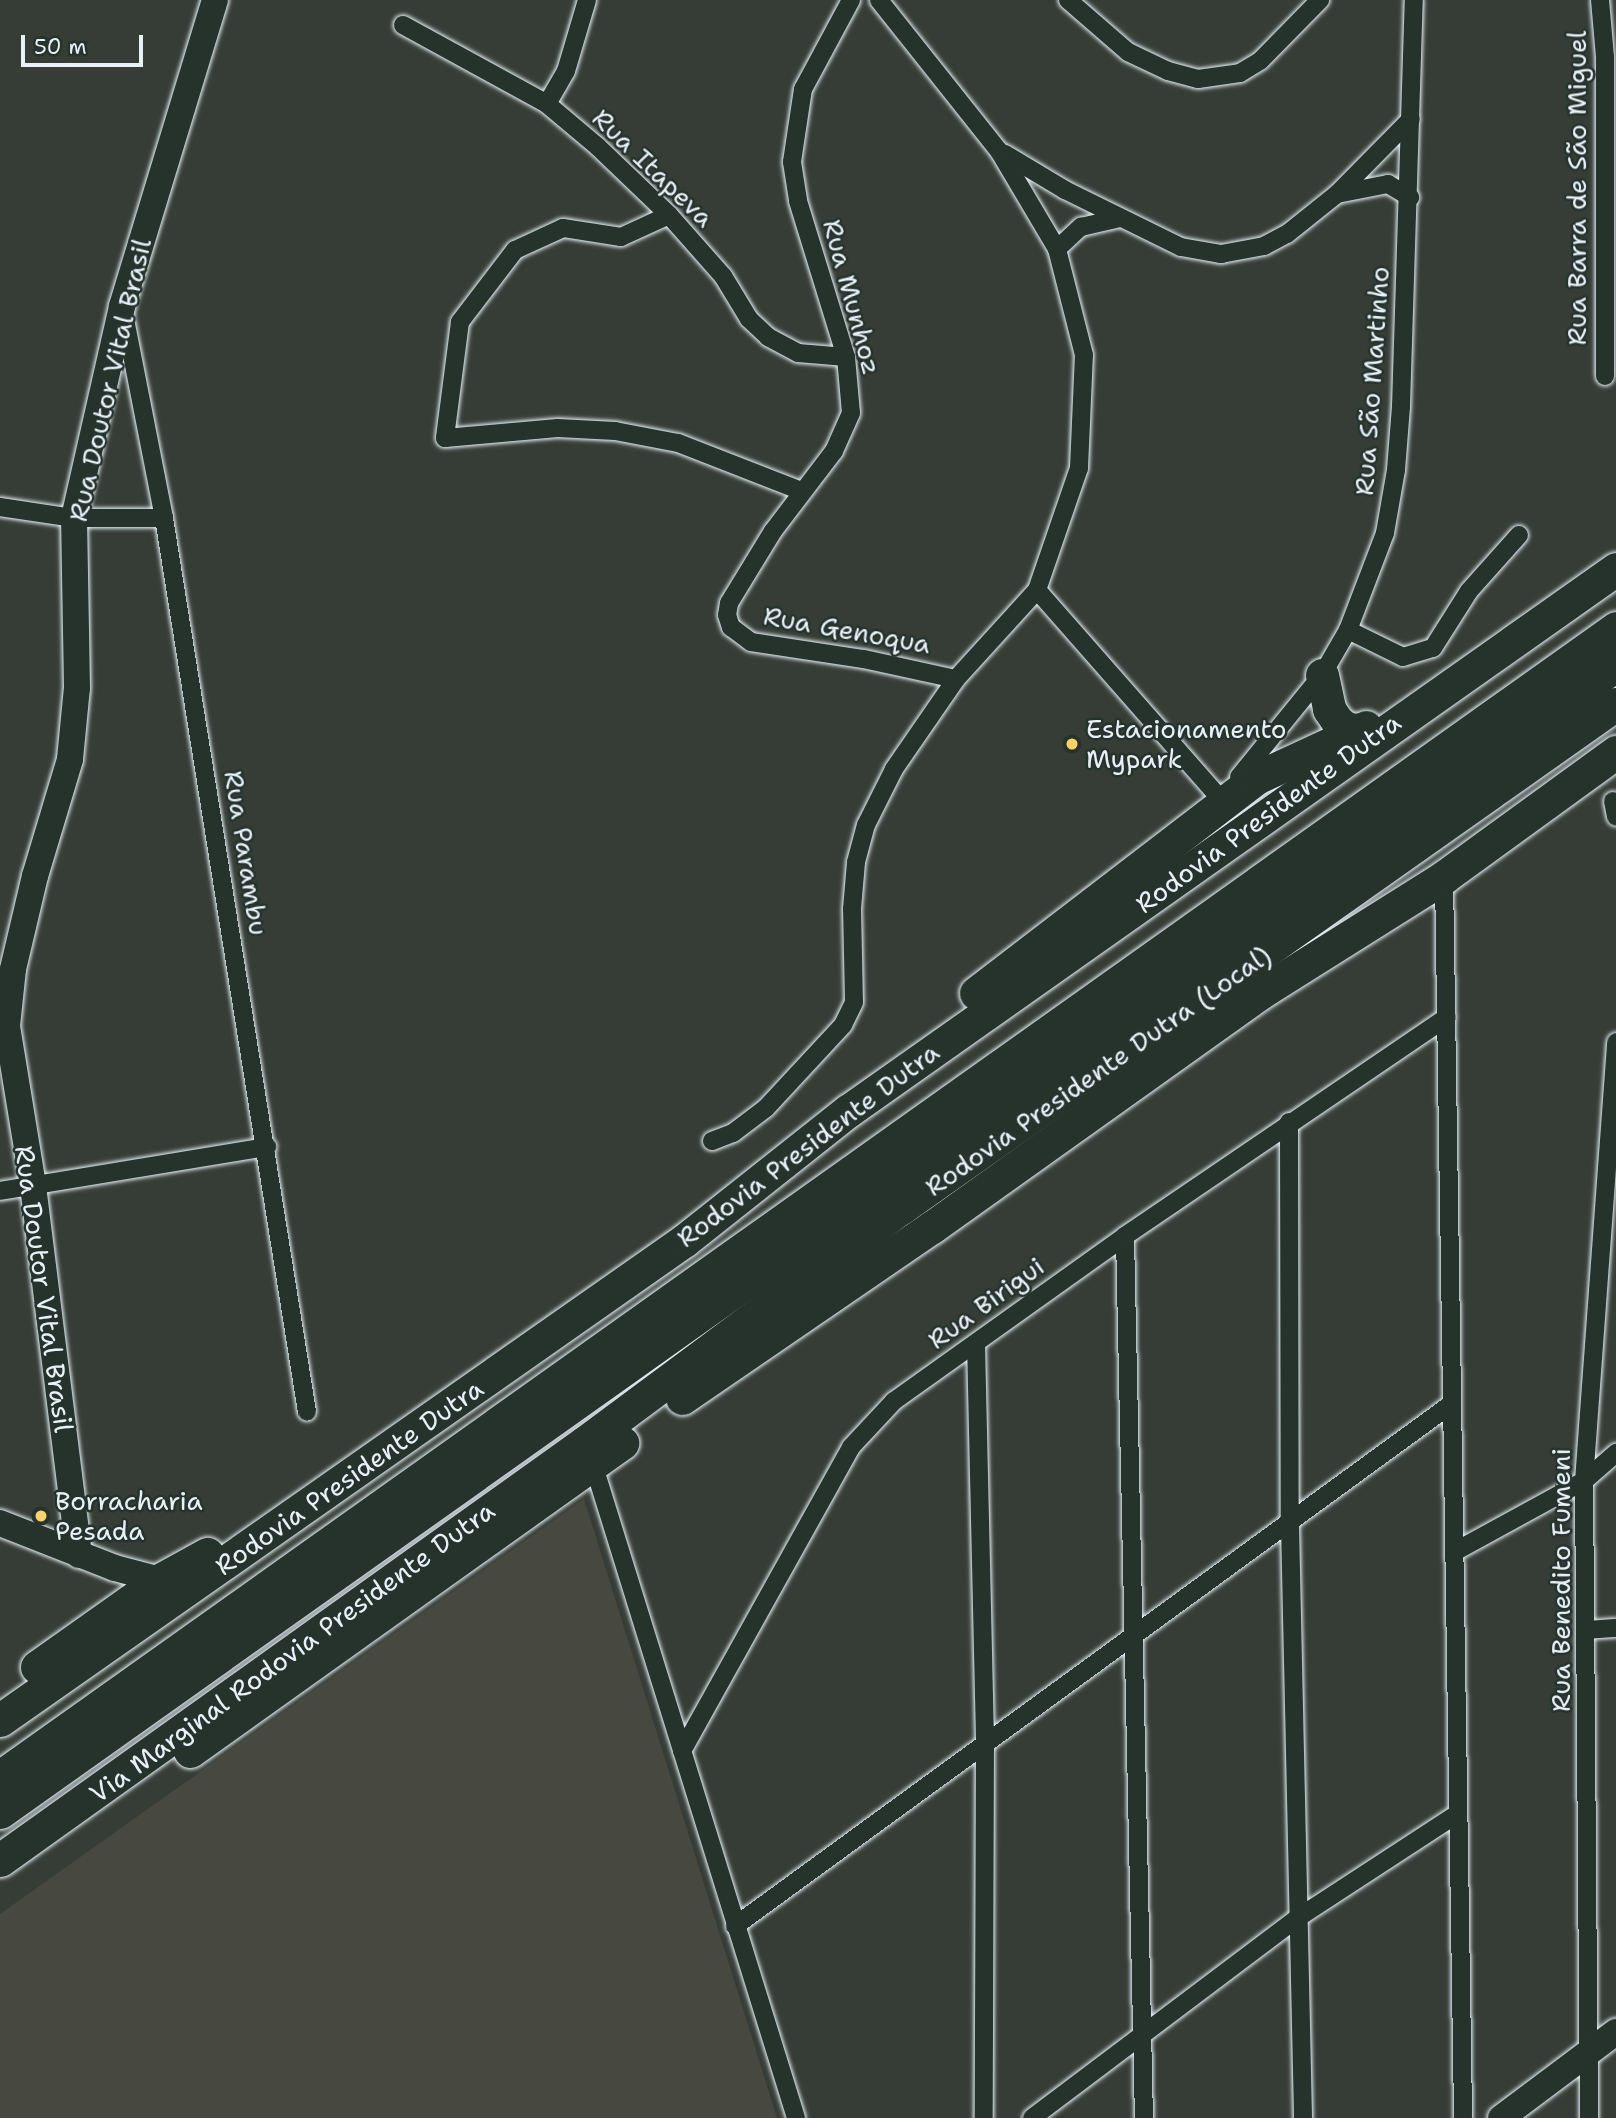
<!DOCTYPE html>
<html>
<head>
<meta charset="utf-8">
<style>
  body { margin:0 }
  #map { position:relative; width:1616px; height:2118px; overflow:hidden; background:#353d36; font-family:"Shantell Sans",sans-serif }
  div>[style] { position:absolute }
  .built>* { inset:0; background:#474940 }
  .roads { filter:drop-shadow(0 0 2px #e8f1f8) drop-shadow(0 0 2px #e8f1f8) }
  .street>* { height:18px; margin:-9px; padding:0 9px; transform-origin:9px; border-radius:9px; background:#26332d }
  .secondary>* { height:26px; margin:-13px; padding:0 13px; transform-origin:13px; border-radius:13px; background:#26332d }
  .highway>* { height:33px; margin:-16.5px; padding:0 16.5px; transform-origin:16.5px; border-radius:16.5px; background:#26332d }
  .dots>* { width:19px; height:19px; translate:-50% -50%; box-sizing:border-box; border:4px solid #26332d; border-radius:50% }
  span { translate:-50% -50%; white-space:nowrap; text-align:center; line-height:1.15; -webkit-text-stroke:5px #26332d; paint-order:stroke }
  .street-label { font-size:26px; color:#e8f1f8 }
  .poi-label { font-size:26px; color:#e8f1f8 }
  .left { translate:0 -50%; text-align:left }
  .scale { position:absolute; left:21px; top:35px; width:122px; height:32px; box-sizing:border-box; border:4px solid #e8f1f8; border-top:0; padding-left:9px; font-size:21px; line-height:24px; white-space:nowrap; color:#e8f1f8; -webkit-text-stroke:5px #26332d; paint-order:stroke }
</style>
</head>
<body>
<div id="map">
  <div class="built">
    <div style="clip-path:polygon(584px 1499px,777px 2118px,0 2118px,0 1914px)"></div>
  </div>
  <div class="roads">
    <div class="street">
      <div style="left:851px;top:0;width:101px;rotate:118.3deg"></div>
      <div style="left:803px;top:89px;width:74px;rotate:98.6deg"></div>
      <div style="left:792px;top:162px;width:39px;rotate:81deg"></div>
      <div style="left:798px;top:201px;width:163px;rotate:72.9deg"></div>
      <div style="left:846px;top:357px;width:56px;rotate:84.9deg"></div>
      <div style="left:851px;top:413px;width:42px;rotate:114.1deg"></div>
      <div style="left:834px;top:451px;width:101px;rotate:127.3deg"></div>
      <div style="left:773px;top:531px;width:84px;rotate:121.4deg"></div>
      <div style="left:729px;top:603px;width:12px;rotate:99deg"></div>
      <div style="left:727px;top:615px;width:13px;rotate:72deg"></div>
      <div style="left:731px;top:627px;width:25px;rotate:37deg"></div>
      <div style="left:751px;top:642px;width:114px;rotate:8.6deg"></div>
      <div style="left:864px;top:659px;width:94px;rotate:12.3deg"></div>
      <div style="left:1068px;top:0;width:79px;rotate:40.9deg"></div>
      <div style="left:1128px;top:52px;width:44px;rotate:25.4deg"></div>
      <div style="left:1168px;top:71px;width:31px;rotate:15deg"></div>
      <div style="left:1198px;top:79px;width:42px;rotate:-8.1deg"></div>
      <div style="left:1240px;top:73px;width:23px;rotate:-31deg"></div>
      <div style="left:1260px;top:61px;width:86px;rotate:-45.5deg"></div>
      <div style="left:1600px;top:0;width:57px;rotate:85deg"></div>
      <div style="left:1605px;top:57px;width:319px;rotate:90deg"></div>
      <div style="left:403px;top:25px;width:164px;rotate:28.7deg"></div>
      <div style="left:547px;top:104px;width:67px;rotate:40.1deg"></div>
      <div style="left:598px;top:147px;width:98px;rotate:43.8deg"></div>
      <div style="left:669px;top:215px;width:81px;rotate:48.5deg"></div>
      <div style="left:723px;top:276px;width:50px;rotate:58.8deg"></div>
      <div style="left:749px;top:319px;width:26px;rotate:43deg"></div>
      <div style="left:768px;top:337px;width:34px;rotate:28deg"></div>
      <div style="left:798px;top:353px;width:48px;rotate:4.8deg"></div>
      <div style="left:547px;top:104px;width:38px;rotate:-60deg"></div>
      <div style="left:566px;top:71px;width:74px;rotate:-73.5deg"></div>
      <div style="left:1005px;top:154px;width:70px;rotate:31deg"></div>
      <div style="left:1065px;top:190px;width:129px;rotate:26.2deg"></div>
      <div style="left:1181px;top:247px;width:41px;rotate:9.9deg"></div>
      <div style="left:1221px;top:254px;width:44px;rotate:-10.5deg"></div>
      <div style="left:1264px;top:246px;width:26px;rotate:-28deg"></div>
      <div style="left:1287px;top:234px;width:64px;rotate:-38.7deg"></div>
      <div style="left:1337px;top:194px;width:105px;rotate:-45.4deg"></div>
      <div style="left:1337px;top:194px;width:52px;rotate:-11.1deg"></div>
      <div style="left:1388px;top:184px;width:26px;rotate:31deg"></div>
      <div style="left:669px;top:215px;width:53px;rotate:155.4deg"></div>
      <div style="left:621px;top:237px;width:59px;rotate:-171.2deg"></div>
      <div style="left:563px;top:228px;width:53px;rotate:155.4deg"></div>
      <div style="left:515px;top:250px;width:91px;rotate:127.4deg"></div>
      <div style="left:460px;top:322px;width:117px;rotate:97.4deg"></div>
      <div style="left:445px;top:438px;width:113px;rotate:-5.1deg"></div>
      <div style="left:558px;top:428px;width:57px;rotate:3deg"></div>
      <div style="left:615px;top:431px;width:64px;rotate:10.8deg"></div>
      <div style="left:678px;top:443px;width:132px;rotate:21.3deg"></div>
      <div style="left:1057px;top:249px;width:33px;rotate:-43deg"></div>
      <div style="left:1081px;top:227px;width:40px;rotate:-13deg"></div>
      <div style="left:124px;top:314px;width:208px;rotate:78.9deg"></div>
      <div style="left:164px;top:518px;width:905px;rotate:80.91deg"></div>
      <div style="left:0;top:507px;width:75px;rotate:8.5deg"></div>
      <div style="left:74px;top:518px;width:90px"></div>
      <div style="left:1037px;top:590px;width:283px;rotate:48.7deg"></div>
      <div style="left:1348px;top:630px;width:61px;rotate:26.1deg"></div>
      <div style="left:1403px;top:657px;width:31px;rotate:-17deg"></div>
      <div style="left:1433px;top:648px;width:67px;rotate:-57.7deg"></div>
      <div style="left:1469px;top:591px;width:75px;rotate:-48.2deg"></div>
      <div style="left:1239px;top:777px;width:132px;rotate:-50.9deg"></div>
      <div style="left:1322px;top:675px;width:52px;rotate:-60deg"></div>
      <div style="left:1348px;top:630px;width:104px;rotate:-69.1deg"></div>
      <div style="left:1385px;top:533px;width:64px;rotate:-80.1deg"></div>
      <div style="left:1396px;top:470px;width:64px;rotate:-85.5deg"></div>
      <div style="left:1401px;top:406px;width:406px;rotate:-88.2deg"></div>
      <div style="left:1613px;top:801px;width:16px;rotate:79deg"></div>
      <div style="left:1444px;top:877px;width:1241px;rotate:89.12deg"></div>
      <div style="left:1289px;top:1122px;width:403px;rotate:89.9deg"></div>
      <div style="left:1290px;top:1525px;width:593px;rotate:88.74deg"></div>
      <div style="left:712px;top:1141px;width:22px;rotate:-21deg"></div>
      <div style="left:733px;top:1133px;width:41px;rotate:-37.1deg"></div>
      <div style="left:766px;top:1108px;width:113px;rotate:-47.1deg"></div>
      <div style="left:843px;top:1025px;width:25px;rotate:-64deg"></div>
      <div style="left:854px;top:1002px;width:93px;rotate:-91.2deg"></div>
      <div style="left:852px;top:909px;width:47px;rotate:-85.1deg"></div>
      <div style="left:856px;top:862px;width:38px;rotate:-75deg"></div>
      <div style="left:866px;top:825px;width:63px;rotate:-63.4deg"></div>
      <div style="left:894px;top:769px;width:109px;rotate:-55.4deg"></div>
      <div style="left:956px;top:679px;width:120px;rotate:-47.7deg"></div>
      <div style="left:1037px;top:590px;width:129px;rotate:-71deg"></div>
      <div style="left:1079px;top:468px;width:113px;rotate:-87.5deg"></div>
      <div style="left:1084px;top:355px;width:109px;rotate:-104.3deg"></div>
      <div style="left:1057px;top:249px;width:114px;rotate:-120.6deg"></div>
      <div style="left:999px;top:151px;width:193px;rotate:-128.5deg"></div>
      <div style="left:0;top:1191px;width:271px;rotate:-9.4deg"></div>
      <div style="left:1125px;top:1236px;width:882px;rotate:88.77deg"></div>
      <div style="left:976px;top:1343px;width:399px;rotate:88.7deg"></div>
      <div style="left:985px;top:1742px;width:376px;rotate:90.2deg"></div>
      <div style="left:596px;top:1473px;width:675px;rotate:72.77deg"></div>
      <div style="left:1456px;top:1551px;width:146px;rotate:-28.7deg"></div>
      <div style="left:1584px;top:1481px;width:43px;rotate:-41.2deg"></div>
      <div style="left:1586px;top:1630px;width:30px;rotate:-4deg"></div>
      <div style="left:682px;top:1751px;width:348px;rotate:-60.9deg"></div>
      <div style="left:851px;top:1447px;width:63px;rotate:-46.9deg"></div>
      <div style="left:894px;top:1401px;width:284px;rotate:-35.5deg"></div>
      <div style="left:1125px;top:1236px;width:389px;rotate:-34.2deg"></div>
      <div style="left:735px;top:1926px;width:885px;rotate:-36.08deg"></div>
      <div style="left:1032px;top:2118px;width:331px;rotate:-37deg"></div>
      <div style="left:1296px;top:1919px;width:192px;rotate:-33.1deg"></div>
      <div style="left:1589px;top:2118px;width:637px;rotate:-90.45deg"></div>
      <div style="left:1584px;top:1481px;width:440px;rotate:-85.8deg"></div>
    </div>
    <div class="secondary">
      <div style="left:0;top:1523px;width:123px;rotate:21.4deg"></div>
      <div style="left:115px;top:1568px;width:47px;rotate:14.9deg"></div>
      <div style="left:79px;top:1555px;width:373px;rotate:-97.1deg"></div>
      <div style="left:33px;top:1185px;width:161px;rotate:-99.3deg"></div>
      <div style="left:7px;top:1026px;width:57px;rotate:-84deg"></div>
      <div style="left:13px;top:969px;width:96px;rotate:-76.7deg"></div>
      <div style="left:35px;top:876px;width:122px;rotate:-73.3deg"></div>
      <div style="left:70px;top:759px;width:71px;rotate:-84.4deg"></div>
      <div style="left:77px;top:688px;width:170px;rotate:-91deg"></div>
      <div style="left:74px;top:518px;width:217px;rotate:-77.2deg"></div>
      <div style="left:122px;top:306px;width:320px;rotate:-73.1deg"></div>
      <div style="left:1501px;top:2118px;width:144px;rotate:-36.8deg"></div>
    </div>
    <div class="highway">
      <div style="left:1322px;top:675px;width:35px;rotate:78deg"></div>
      <div style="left:1329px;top:709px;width:14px;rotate:56deg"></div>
      <div style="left:1337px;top:721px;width:13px;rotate:39deg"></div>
      <div style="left:1347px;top:729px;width:14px;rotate:4deg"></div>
      <div style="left:976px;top:993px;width:353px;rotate:-37.5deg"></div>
      <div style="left:1256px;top:778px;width:121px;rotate:-24.9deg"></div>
      <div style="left:682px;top:1398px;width:303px;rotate:-34.4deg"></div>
      <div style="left:932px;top:1227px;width:407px;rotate:-35.5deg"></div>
      <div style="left:1263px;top:991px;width:214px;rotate:-32.2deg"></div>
      <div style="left:1444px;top:877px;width:213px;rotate:-36deg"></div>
      <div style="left:37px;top:1667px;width:151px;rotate:-35.3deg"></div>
      <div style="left:160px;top:1580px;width:54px;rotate:-29deg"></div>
      <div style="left:0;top:1720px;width:836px;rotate:-35.02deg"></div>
      <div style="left:685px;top:1240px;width:208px;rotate:-38.4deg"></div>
      <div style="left:848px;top:1111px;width:940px;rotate:-35.21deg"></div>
      <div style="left:190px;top:1751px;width:531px;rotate:-35.49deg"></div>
      <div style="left:0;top:1777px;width:1983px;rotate:-35.41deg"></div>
      <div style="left:0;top:1812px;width:1982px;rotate:-35.37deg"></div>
      <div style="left:0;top:1860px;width:718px;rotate:-35.53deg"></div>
      <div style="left:584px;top:1443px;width:395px;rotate:-36.6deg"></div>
      <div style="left:901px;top:1208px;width:875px;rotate:-35.18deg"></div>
    </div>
  </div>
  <div class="dots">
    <div style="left:1072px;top:744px;background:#ffd166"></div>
    <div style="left:41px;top:1516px;background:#ffd166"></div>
  </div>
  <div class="street-label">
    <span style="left:653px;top:168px;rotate:44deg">Rua Itapeva</span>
    <span style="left:1577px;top:188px;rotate:-90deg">Rua Barra de São Miguel</span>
    <span style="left:852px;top:297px;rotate:75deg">Rua Munhoz</span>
    <span style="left:110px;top:380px;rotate:-77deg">Rua Doutor Vital Brasil</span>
    <span style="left:1372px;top:381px;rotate:-86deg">Rua São Martinho</span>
    <span style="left:847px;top:630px;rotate:10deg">Rua Genoqua</span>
    <span style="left:1268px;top:813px;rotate:-36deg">Rodovia Presidente Dutra</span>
    <span style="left:246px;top:853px;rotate:81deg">Rua Parambu</span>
    <span style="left:1098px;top:1071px;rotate:-35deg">Rodovia Presidente Dutra (Local)</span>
    <span style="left:808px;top:1145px;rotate:-37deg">Rodovia Presidente Dutra</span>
    <span style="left:44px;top:1289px;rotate:82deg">Rua Doutor Vital Brasil</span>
    <span style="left:986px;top:1303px;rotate:-36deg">Rua Birigui</span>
    <span style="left:349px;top:1477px;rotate:-35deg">Rodovia Presidente Dutra</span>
    <span style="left:1561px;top:1580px;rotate:-90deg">Rua Benedito Fumeni</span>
    <span style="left:292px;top:1652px;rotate:-36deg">Via Marginal Rodovia Presidente Dutra</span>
  </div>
  <div class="poi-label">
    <span class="left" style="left:1086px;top:744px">Estacionamento<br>Mypark</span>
    <span class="left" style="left:55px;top:1516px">Borracharia<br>Pesada</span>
  </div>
  <div class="scale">50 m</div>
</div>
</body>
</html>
